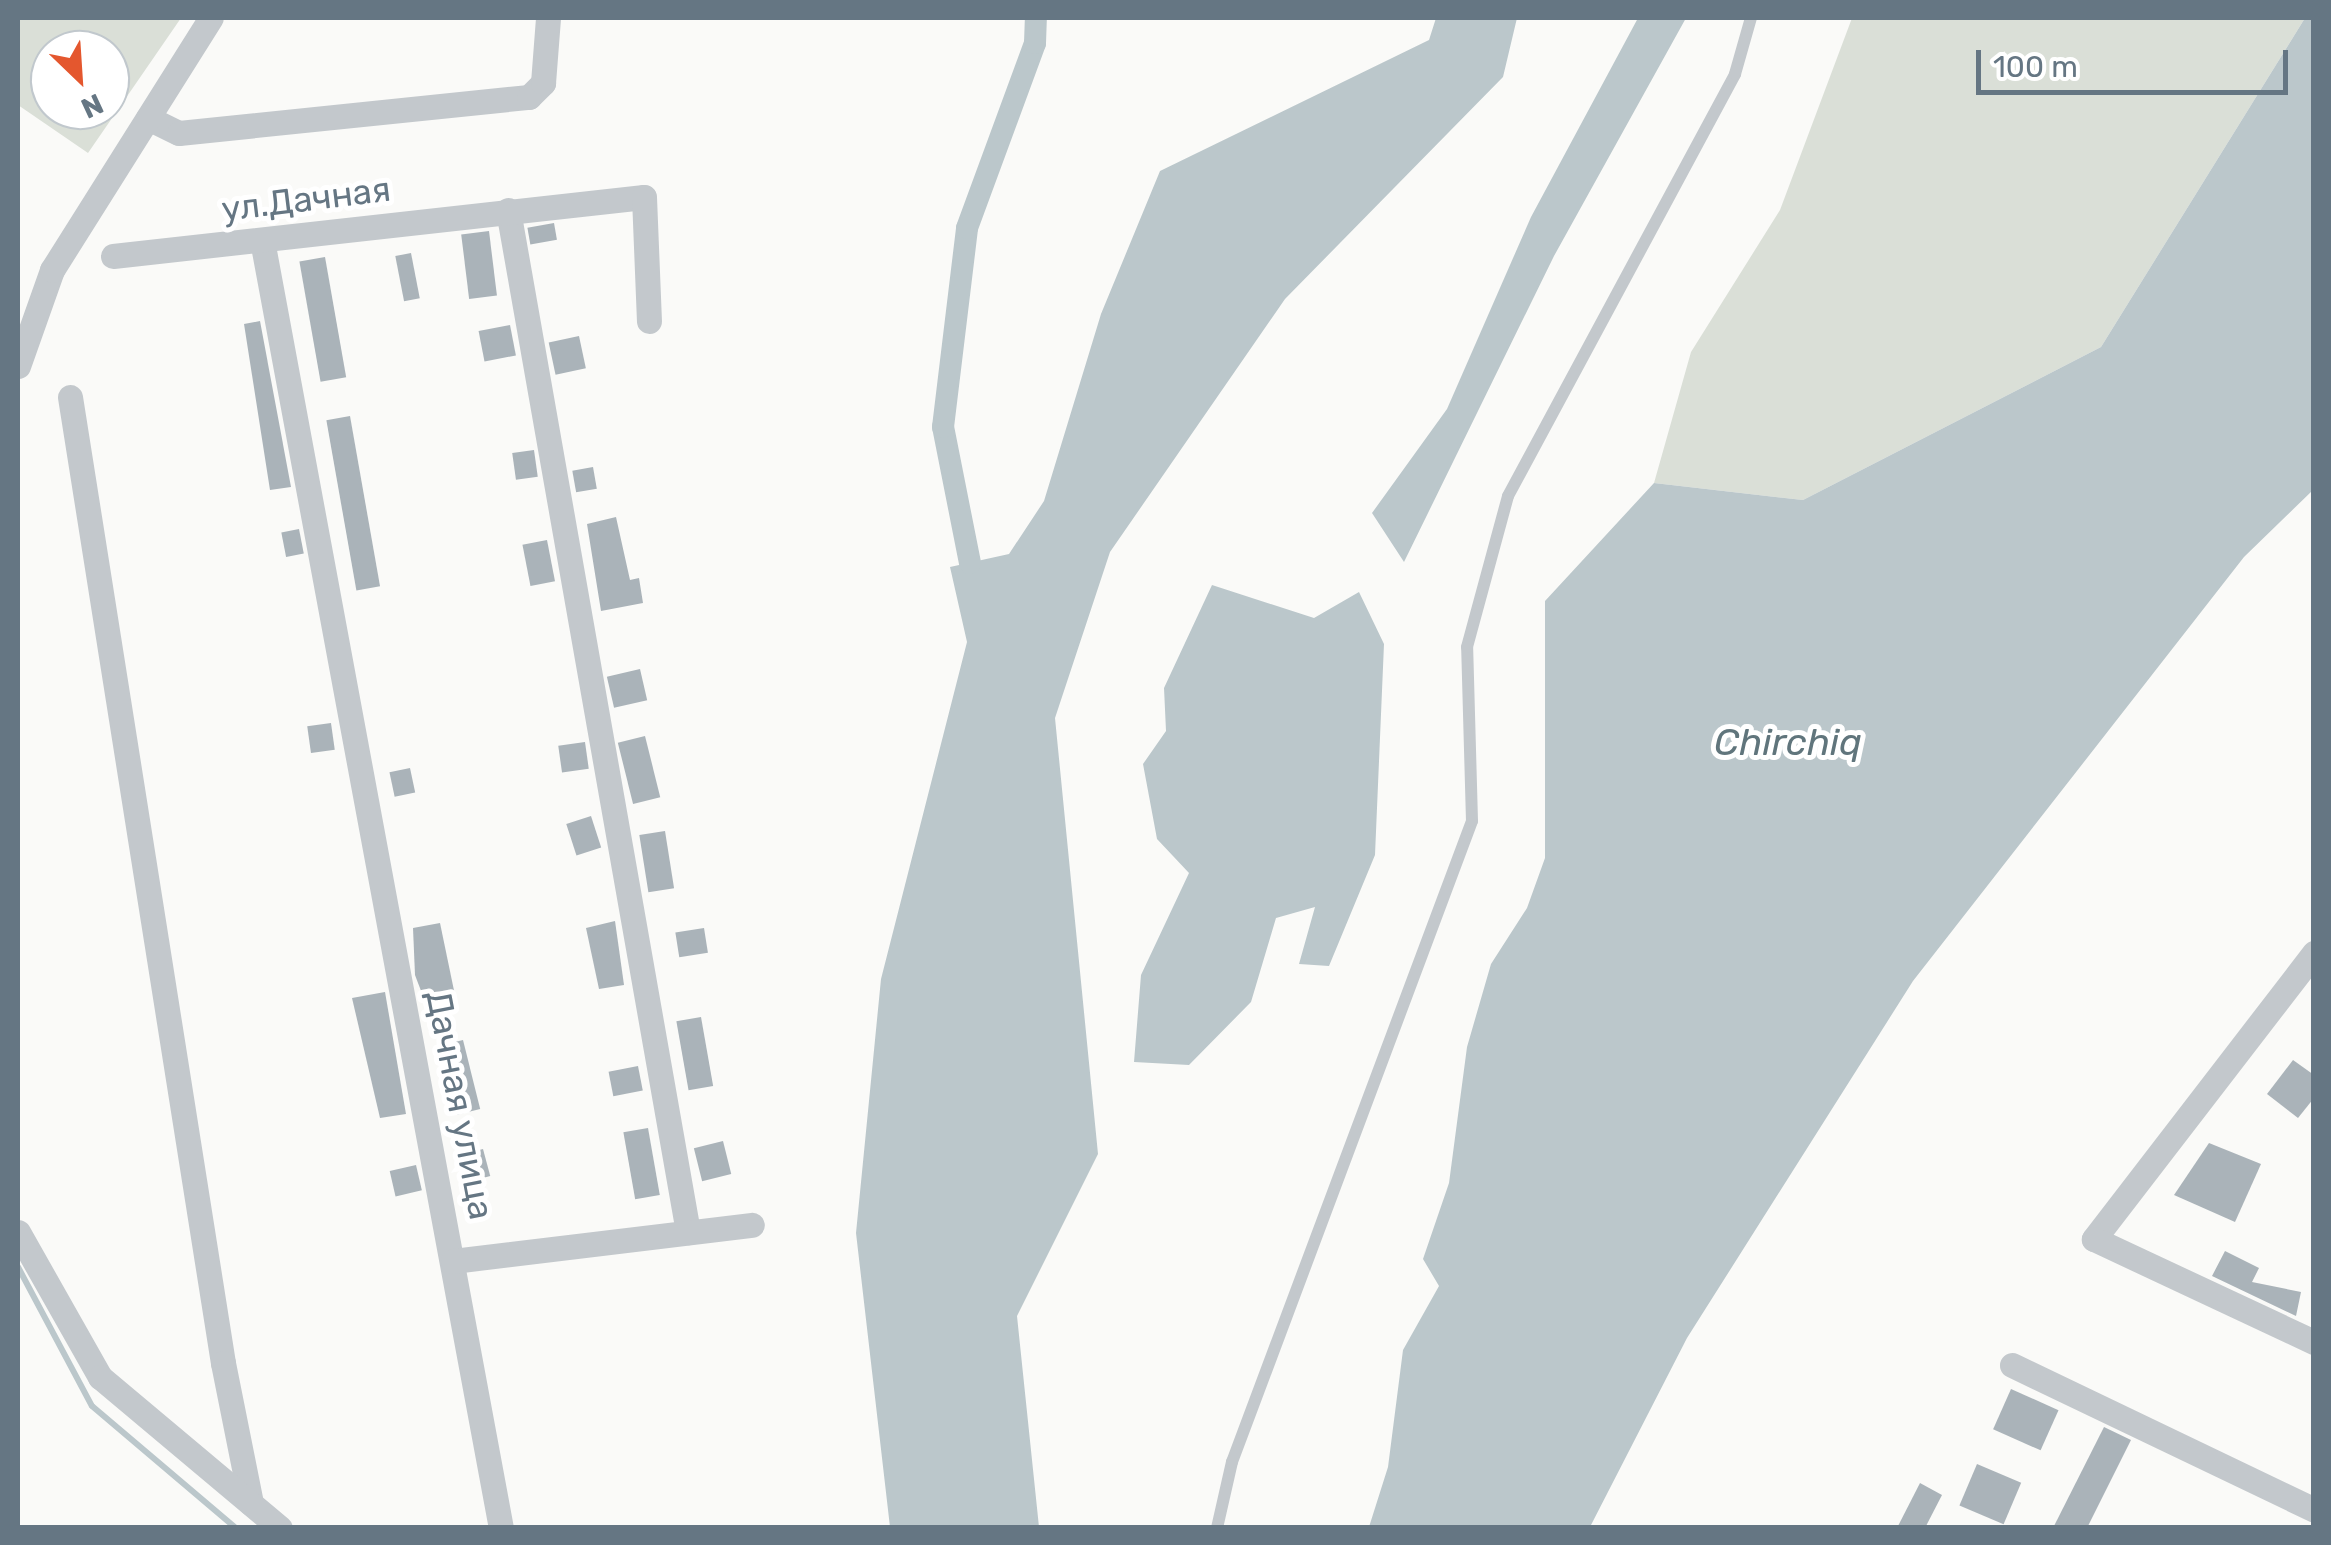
<!DOCTYPE html>
<html>
<head>
<meta charset="utf-8">
<style>
  body { margin:0 }
  #map { position:relative; width:2331px; height:1545px; overflow:hidden; background:#fafaf8; font-family:Rubik,sans-serif }
  div>[style] { position:absolute }
  .green>* { inset:0; background:#dadfd7 }
  .water>* { inset:0; background:#bbc7cb }
  .stream>* { height:6px; margin:-3px; padding:0 3px; transform-origin:3px; border-radius:3px; background:#bbc7cb }
  .canal>* { height:22px; margin:-11px; padding:0 11px; transform-origin:11px; border-radius:11px; background:#bbc7cb }
  .building>* { inset:0; background:#aab3b9; transform-origin:0 0 }
  .lane>* { height:12px; margin:-6px; padding:0 6px; transform-origin:6px; border-radius:6px; background:#c3c8cc }
  .street>* { height:25px; margin:-12.5px; padding:0 12.5px; transform-origin:12.5px; border-radius:12.5px; background:#c3c8cc }
  span { translate:-50% -50%; white-space:nowrap; text-align:center; line-height:1.15; -webkit-text-stroke:10px #fff; paint-order:stroke }
  .street-label { font-size:35px; color:#657683 }
  .water-label { font-size:38px; color:#60757c; font-style:italic }
  .frame { position:absolute; inset:0; border:20px solid #657683; pointer-events:none }
  .north { position:absolute; left:30px; top:30px; width:100px; height:100px; box-sizing:border-box; background:#fff; border:2px solid #c1c8cd; border-radius:50%; rotate:155deg; font-size:28px; font-weight:700; line-height:40px; text-align:center; color:#657683 }
  .north::after { content:''; display:block; margin:auto; width:35px; height:45px; background:#e4572e; clip-path:polygon(50% 0,100% 100%,50% 72%,0 100%) }
  .scale { position:absolute; left:1976px; top:50px; width:312px; height:45px; box-sizing:border-box; border:5px solid #657683; border-top:0; padding-left:12px; font-size:30px; line-height:35px; white-space:nowrap; color:#657683; -webkit-text-stroke:8px #fff; paint-order:stroke }
</style>
</head>
<body>
<div id="map">
  <div class="green">
    <div style="clip-path:polygon(evenodd,18px 18px,181px 18px,88px 153px,18px 105px,18px 18px,50px 50px,110px 50px,110px 110px,50px 110px,50px 50px)"></div>
    <div style="clip-path:polygon(1852px 18px,2305px 18px,2101px 347px,1803px 500px,1654px 483px,1691px 352px,1780px 210px)"></div>
  </div>
  <div class="water">
    <div style="clip-path:polygon(1436px 18px,1517px 18px,1503px 77px,1285px 299px,1110px 552px,1055px 718px,1098px 1154px,1017px 1316px,1039px 1527px,890px 1527px,856px 1233px,881px 979px,967px 642px,950px 567px,1009px 554px,1044px 501px,1101px 314px,1160px 171px,1429px 40px)"></div>
    <div style="clip-path:polygon(1638px 18px,1686px 18px,1554px 256px,1404px 562px,1372px 513px,1447px 409px,1531px 217px)"></div>
    <div style="clip-path:polygon(2305px 18px,2314px 18px,2313px 490px,2244px 557px,1913px 981px,1687px 1338px,1590px 1527px,1369px 1527px,1388px 1467px,1403px 1350px,1439px 1286px,1423px 1259px,1449px 1183px,1467px 1047px,1491px 964px,1527px 908px,1545px 858px,1545px 601px,1654px 483px,1803px 500px,2101px 347px)"></div>
    <div style="clip-path:polygon(1212px 585px,1314px 618px,1359px 592px,1384px 644px,1375px 855px,1329px 966px,1299px 964px,1315px 907px,1276px 918px,1251px 1002px,1189px 1065px,1134px 1062px,1141px 975px,1189px 873px,1157px 839px,1143px 764px,1166px 731px,1164px 688px)"></div>
  </div>
  <div class="stream">
    <div style="left:18px;top:1267px;width:157px;rotate:62deg"></div>
    <div style="left:92px;top:1406px;width:189px;rotate:40.3deg"></div>
  </div>
  <div class="canal">
    <div style="left:970px;top:563px;width:139px;rotate:-101.2deg"></div>
    <div style="left:943px;top:427px;width:200px;rotate:-83.1deg"></div>
    <div style="left:967px;top:228px;width:197px;rotate:-69.8deg"></div>
    <div style="left:1035px;top:43px;width:25px;rotate:-88deg"></div>
  </div>
  <div class="building">
    <div style="left:554px;top:223px;width:17px;height:27px;rotate:80deg"></div>
    <div style="left:489px;top:231px;width:65px;height:28px;rotate:83deg"></div>
    <div style="left:411px;top:253px;width:46px;height:16px;rotate:79deg"></div>
    <div style="left:325px;top:257px;width:122px;height:26px;rotate:80deg"></div>
    <div style="clip-path:polygon(260px 321px,291px 487px,270px 490px,244px 324px)"></div>
    <div style="left:510px;top:325px;width:31px;height:32px;rotate:79deg"></div>
    <div style="left:579px;top:336px;width:33px;height:31px;rotate:78deg"></div>
    <div style="left:350px;top:416px;width:173px;height:24px;rotate:80deg"></div>
    <div style="left:534px;top:450px;width:27px;height:22px;rotate:82deg"></div>
    <div style="left:593px;top:467px;width:22px;height:21px;rotate:80deg"></div>
    <div style="clip-path:polygon(616px 517px,630px 580px,639px 578px,643px 603px,601px 611px,587px 524px)"></div>
    <div style="left:299px;top:529px;width:25px;height:18px;rotate:79deg"></div>
    <div style="left:547px;top:540px;width:42px;height:25px;rotate:79deg"></div>
    <div style="left:640px;top:669px;width:32px;height:34px;rotate:77deg"></div>
    <div style="left:331px;top:723px;width:27px;height:24px;rotate:82deg"></div>
    <div style="left:645px;top:736px;width:63px;height:28px;rotate:76deg"></div>
    <div style="left:585px;top:742px;width:27px;height:27px;rotate:82deg"></div>
    <div style="left:410px;top:768px;width:25px;height:21px;rotate:78deg"></div>
    <div style="left:591px;top:816px;width:33px;height:26px;rotate:72deg"></div>
    <div style="left:665px;top:831px;width:58px;height:26px;rotate:81deg"></div>
    <div style="clip-path:polygon(615px 921px,624px 985px,599px 989px,586px 928px)"></div>
    <div style="clip-path:polygon(440px 923px,457px 1005px,429px 1012px,415px 975px,413px 928px)"></div>
    <div style="left:704px;top:928px;width:25px;height:29px;rotate:81deg"></div>
    <div style="clip-path:polygon(385px 992px,406px 1114px,380px 1118px,352px 998px)"></div>
    <div style="left:701px;top:1017px;width:70px;height:25px;rotate:80deg"></div>
    <div style="left:463px;top:1040px;width:71px;height:24px;rotate:76deg"></div>
    <div style="clip-path:polygon(2293px 1060px,2314px 1075px,2314px 1098px,2298px 1118px,2267px 1094px)"></div>
    <div style="left:638px;top:1066px;width:25px;height:30px;rotate:79deg"></div>
    <div style="left:648px;top:1128px;width:68px;height:25px;rotate:80deg"></div>
    <div style="left:723px;top:1141px;width:34px;height:30px;rotate:76deg"></div>
    <div style="clip-path:polygon(2209px 1143px,2261px 1164px,2235px 1222px,2174px 1195px)"></div>
    <div style="left:483px;top:1149px;width:28px;height:24px;rotate:75deg"></div>
    <div style="left:416px;top:1165px;width:26px;height:27px;rotate:77deg"></div>
    <div style="clip-path:polygon(2225px 1251px,2259px 1268px,2252px 1282px,2301px 1292px,2296px 1316px,2212px 1276px)"></div>
    <div style="left:2011px;top:1389px;width:52px;height:44px;rotate:24deg"></div>
    <div style="clip-path:polygon(2104px 1427px,2131px 1440px,2087px 1528px,2053px 1528px)"></div>
    <div style="left:1977px;top:1464px;width:48px;height:45px;rotate:23deg"></div>
    <div style="clip-path:polygon(1920px 1483px,1942px 1495px,1925px 1528px,1897px 1528px)"></div>
  </div>
  <div class="lane">
    <div style="left:1217px;top:1528px;width:68px;rotate:-77.2deg"></div>
    <div style="left:1232px;top:1462px;width:684px;rotate:-69.47deg"></div>
    <div style="left:1472px;top:821px;width:174px;rotate:-91.6deg"></div>
    <div style="left:1467px;top:647px;width:156px;rotate:-74.8deg"></div>
    <div style="left:1508px;top:496px;width:479px;rotate:-61.7deg"></div>
    <div style="left:1735px;top:74px;width:58px;rotate:-74.1deg"></div>
  </div>
  <div class="street">
    <div style="left:148px;top:118px;width:34px;rotate:26deg"></div>
    <div style="left:179px;top:133px;width:352px;rotate:-5.9deg"></div>
    <div style="left:529px;top:97px;width:20px;rotate:-45deg"></div>
    <div style="left:543px;top:83px;width:65px;rotate:-85.6deg"></div>
    <div style="left:508px;top:210px;width:1038px;rotate:80.01deg"></div>
    <div style="left:262px;top:240px;width:1310px;rotate:79.49deg"></div>
    <div style="left:113px;top:256px;width:534px;rotate:-6.34deg"></div>
    <div style="left:644px;top:197px;width:124px;rotate:87.7deg"></div>
    <div style="left:18px;top:366px;width:102px;rotate:-70.5deg"></div>
    <div style="left:52px;top:270px;width:298px;rotate:-57.8deg"></div>
    <div style="left:70px;top:397px;width:978px;rotate:81deg"></div>
    <div style="left:223px;top:1363px;width:143px;rotate:78.7deg"></div>
    <div style="left:2314px;top:953px;width:361px;rotate:127.6deg"></div>
    <div style="left:2094px;top:1239px;width:243px;rotate:25.1deg"></div>
    <div style="left:18px;top:1232px;width:167px;rotate:60.5deg"></div>
    <div style="left:100px;top:1377px;width:235px;rotate:40deg"></div>
    <div style="left:453px;top:1261px;width:301px;rotate:-6.9deg"></div>
    <div style="left:2012px;top:1365px;width:335px;rotate:25.6deg"></div>
  </div>
  <div class="street-label">
    <span style="left:306px;top:199px;rotate:-7deg">ул.Дачная</span>
    <span style="left:460px;top:1105px;rotate:79deg">Дачная улица</span>
  </div>
  <div class="water-label">
    <span style="left:1788px;top:743px">Chirchiq</span>
  </div>
  <div class="frame"></div>
  <div class="north">N</div>
  <div class="scale">100 m</div>
</div>
</body>
</html>
